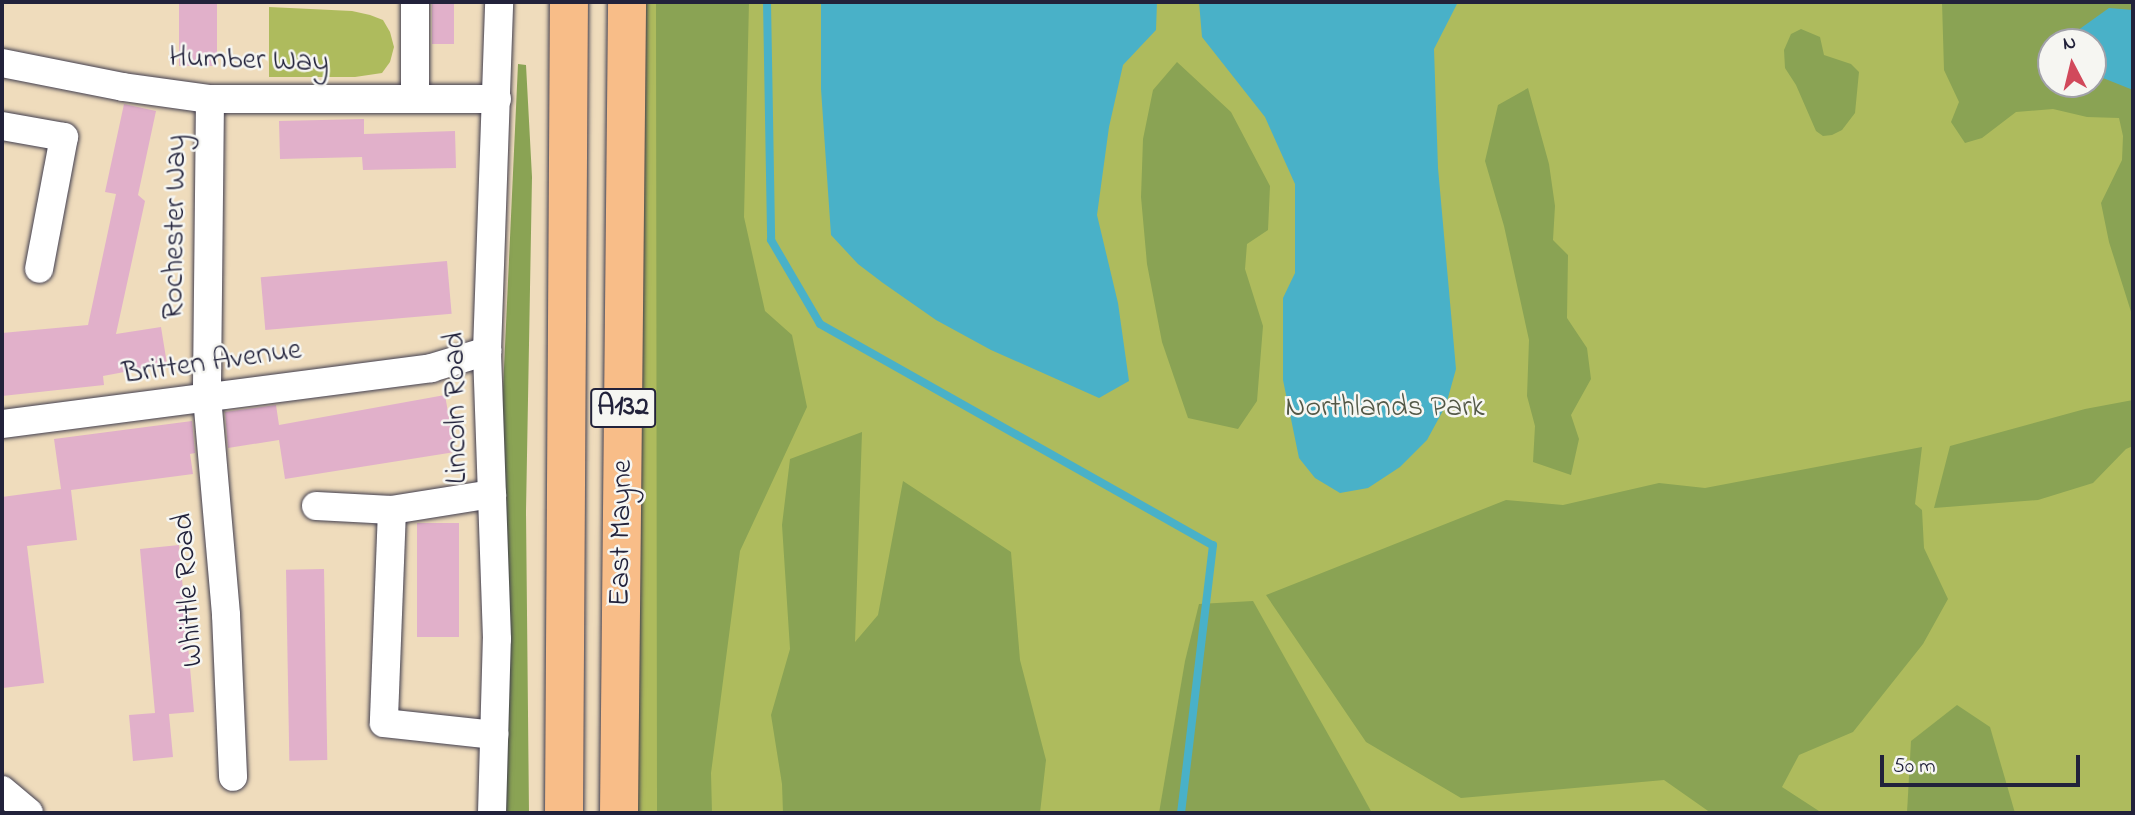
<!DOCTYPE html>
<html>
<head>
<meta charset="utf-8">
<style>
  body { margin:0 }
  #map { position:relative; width:2135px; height:815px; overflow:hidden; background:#efdcbc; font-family:"Indie Flower",sans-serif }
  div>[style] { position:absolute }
  .green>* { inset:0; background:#aebb5d }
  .forest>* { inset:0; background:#8aa354 }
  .water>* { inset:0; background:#49b1c8 }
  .stream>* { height:8px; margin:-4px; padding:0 4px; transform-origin:4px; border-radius:4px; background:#49b1c8 }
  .building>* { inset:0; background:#e1b0ca; transform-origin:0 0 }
  .roads { filter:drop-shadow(0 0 2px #413e4e) drop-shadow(0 0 2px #413e4e) }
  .street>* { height:28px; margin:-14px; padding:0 14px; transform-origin:14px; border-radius:14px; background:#fff }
  .primary>* { height:38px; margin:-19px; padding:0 19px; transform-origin:19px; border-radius:19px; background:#f8bd88 }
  span { translate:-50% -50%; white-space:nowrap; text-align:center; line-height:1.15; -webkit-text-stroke:5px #f6f6f2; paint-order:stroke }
  .shield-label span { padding:2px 5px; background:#f6f6f2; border:2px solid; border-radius:5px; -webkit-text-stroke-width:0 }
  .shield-label { font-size:28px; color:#22223b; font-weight:700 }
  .street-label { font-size:30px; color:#22223b }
  .park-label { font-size:30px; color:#535847 }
  .frame { position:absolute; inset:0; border:4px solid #22223b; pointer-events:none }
  .north { position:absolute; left:2037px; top:28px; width:70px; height:70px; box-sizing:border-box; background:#f6f6f2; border:2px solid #a1a1a9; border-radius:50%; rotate:353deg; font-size:19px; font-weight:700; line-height:28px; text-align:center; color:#22223b }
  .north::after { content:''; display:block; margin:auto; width:24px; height:32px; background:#d1495b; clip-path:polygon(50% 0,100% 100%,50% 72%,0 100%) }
  .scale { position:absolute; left:1880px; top:755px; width:200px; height:32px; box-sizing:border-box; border:4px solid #22223b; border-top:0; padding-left:9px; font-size:21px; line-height:24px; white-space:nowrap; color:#22223b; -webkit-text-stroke:5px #f6f6f2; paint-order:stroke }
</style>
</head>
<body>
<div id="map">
  <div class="green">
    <div style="clip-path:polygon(evenodd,644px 2px,2133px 2px,2133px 813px,636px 813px,644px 2px,2051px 42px,2093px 42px,2093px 84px,2051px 84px,2051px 42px)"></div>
    <div style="clip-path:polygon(269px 7px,352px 11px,370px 15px,383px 20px,390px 32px,394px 47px,390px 62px,382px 73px,355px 77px,269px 77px)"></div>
  </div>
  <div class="forest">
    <div style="clip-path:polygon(656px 2px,749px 2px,744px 217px,765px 311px,792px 335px,807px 407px,740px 551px,711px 773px,712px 813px,657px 813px)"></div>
    <div style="clip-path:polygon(evenodd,1942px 2px,2133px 2px,2133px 318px,2109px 242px,2101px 203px,2122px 160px,2123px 136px,2119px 118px,2087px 117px,2053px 109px,2016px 112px,1982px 138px,1965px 143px,1951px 122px,1959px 102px,1944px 70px,1942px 2px,2051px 42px,2093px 42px,2093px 84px,2051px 84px,2051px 42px)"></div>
    <div style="clip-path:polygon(1801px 29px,1820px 37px,1824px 55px,1851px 64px,1859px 72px,1855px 113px,1842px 130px,1832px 135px,1823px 136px,1816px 131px,1796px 85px,1785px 68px,1784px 50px,1791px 34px)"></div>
    <div style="clip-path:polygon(1177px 62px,1231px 112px,1270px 186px,1268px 230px,1247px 244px,1245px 269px,1263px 326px,1257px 401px,1238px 429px,1188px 418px,1162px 342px,1147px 264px,1141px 197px,1143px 139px,1153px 90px)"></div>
    <div style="clip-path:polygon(518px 64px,526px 65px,532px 177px,526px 512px,529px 813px,501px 813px,500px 455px)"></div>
    <div style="clip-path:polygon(1528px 88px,1549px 164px,1555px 206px,1553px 240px,1568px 255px,1567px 318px,1587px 348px,1591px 379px,1571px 415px,1579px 439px,1571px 475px,1533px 462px,1535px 426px,1527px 396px,1529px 340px,1504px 226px,1485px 161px,1498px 105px)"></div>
    <div style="clip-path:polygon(2133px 400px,2133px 446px,2126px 449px,2093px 483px,2038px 500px,1934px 508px,1950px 446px,2085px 409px)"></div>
    <div style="clip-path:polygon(862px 432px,855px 642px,878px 615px,903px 481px,1011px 552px,1020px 660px,1046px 760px,1040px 813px,783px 813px,782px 784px,771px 715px,790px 649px,782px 525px,790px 459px)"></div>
    <div style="clip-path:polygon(1922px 447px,1915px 504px,1922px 510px,1924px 548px,1948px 599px,1923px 644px,1853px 732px,1799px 755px,1782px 787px,1822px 813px,1711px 813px,1664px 780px,1461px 798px,1366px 742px,1266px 595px,1506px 500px,1563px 505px,1659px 483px,1705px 488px)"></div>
    <div style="clip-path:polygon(1253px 601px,1355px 782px,1372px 813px,1159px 813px,1185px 661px,1199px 604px)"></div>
    <div style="clip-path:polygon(1957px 705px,1990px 727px,2015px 813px,1907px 813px,1911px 741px)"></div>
  </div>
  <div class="water">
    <div style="clip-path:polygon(821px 2px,1157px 2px,1156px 30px,1123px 65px,1109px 127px,1097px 215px,1118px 303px,1129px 381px,1099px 398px,991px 350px,936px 320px,883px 283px,858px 264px,831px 235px,821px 89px)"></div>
    <div style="clip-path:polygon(1199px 2px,1458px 2px,1434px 49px,1438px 168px,1456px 369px,1446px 405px,1427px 440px,1400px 467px,1368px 488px,1340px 493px,1315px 478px,1299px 458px,1283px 380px,1283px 298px,1295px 273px,1295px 184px,1265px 117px,1202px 37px)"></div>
    <div style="clip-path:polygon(2109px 8px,2133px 10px,2133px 90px,2093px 74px,2093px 42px,2075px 42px,2074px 33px)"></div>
  </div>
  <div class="stream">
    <div style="left:767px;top:2px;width:238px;rotate:89deg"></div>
    <div style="left:771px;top:240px;width:97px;rotate:59.7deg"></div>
    <div style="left:820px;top:324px;width:451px;rotate:29.4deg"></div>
    <div style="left:1213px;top:545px;width:270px;rotate:96.8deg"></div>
  </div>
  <div class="building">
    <div style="left:179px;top:2px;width:38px;height:64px"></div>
    <div style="left:432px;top:2px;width:22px;height:42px"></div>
    <div style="clip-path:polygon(124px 104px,156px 111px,138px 195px,145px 201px,116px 334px,161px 327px,167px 364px,103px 376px,104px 385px,2px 396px,2px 333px,88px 325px,116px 194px,105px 192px)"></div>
    <div style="clip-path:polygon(364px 119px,364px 134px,455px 131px,456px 168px,363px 170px,362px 157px,280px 159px,279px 121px)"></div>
    <div style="left:447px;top:261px;width:53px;height:187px;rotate:85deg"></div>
    <div style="clip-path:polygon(445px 395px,455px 452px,285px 479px,279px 440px,228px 448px,225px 412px,276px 405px,279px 425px)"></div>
    <div style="clip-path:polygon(192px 421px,195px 453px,190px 454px,193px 474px,71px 490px,77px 540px,27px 546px,44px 683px,3px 688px,2px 497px,61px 489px,54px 439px)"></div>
    <div style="left:417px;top:523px;width:42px;height:114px"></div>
    <div style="clip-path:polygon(179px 545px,194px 712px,169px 714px,173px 757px,133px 761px,129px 715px,155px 713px,140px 549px)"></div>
    <div style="left:324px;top:569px;width:191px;height:38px;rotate:89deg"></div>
  </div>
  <div class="roads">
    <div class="street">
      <div style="left:415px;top:2px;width:95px;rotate:90deg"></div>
      <div style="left:2px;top:63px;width:123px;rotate:11.2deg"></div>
      <div style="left:123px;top:87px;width:88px;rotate:7.9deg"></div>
      <div style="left:210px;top:99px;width:287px"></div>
      <div style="left:210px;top:99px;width:298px;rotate:90.6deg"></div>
      <div style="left:207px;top:397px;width:219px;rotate:85deg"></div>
      <div style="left:226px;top:615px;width:162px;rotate:87.5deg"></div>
      <div style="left:2px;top:126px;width:63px;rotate:10.1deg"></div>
      <div style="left:64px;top:137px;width:134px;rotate:100.7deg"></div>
      <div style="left:2px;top:424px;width:433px;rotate:-7.4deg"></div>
      <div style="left:431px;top:368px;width:59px;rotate:-16.9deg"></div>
      <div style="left:492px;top:494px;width:101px;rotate:170.9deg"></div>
      <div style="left:392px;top:510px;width:213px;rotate:92.2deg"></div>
      <div style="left:384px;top:723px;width:111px;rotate:6.2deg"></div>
      <div style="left:316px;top:506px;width:76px;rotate:3deg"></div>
      <div style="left:2px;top:790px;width:35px;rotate:40deg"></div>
      <div style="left:492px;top:813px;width:174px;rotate:-88.4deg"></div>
      <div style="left:497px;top:639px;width:288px;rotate:-92deg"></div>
      <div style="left:487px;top:351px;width:349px;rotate:-88deg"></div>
    </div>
    <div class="primary">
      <div style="left:564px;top:813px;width:811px;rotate:-89.65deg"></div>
      <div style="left:619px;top:813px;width:811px;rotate:-89.43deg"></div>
    </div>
  </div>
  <div class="shield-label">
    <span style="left:623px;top:408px">A132</span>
  </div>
  <div class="street-label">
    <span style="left:249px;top:61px;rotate:2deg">Humber Way</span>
    <span style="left:176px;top:227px;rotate:-89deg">Rochester Way</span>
    <span style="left:212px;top:363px;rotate:-8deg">Britten Avenue</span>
    <span style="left:457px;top:408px;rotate:-91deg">Lincoln Road</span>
    <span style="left:622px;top:533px;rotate:-89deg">East Mayne</span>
    <span style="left:189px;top:590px;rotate:-94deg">Whittle Road</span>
  </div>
  <div class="park-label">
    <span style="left:1385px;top:408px">Northlands Park</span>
  </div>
  <div class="frame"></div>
  <div class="north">N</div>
  <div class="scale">50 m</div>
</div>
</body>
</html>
